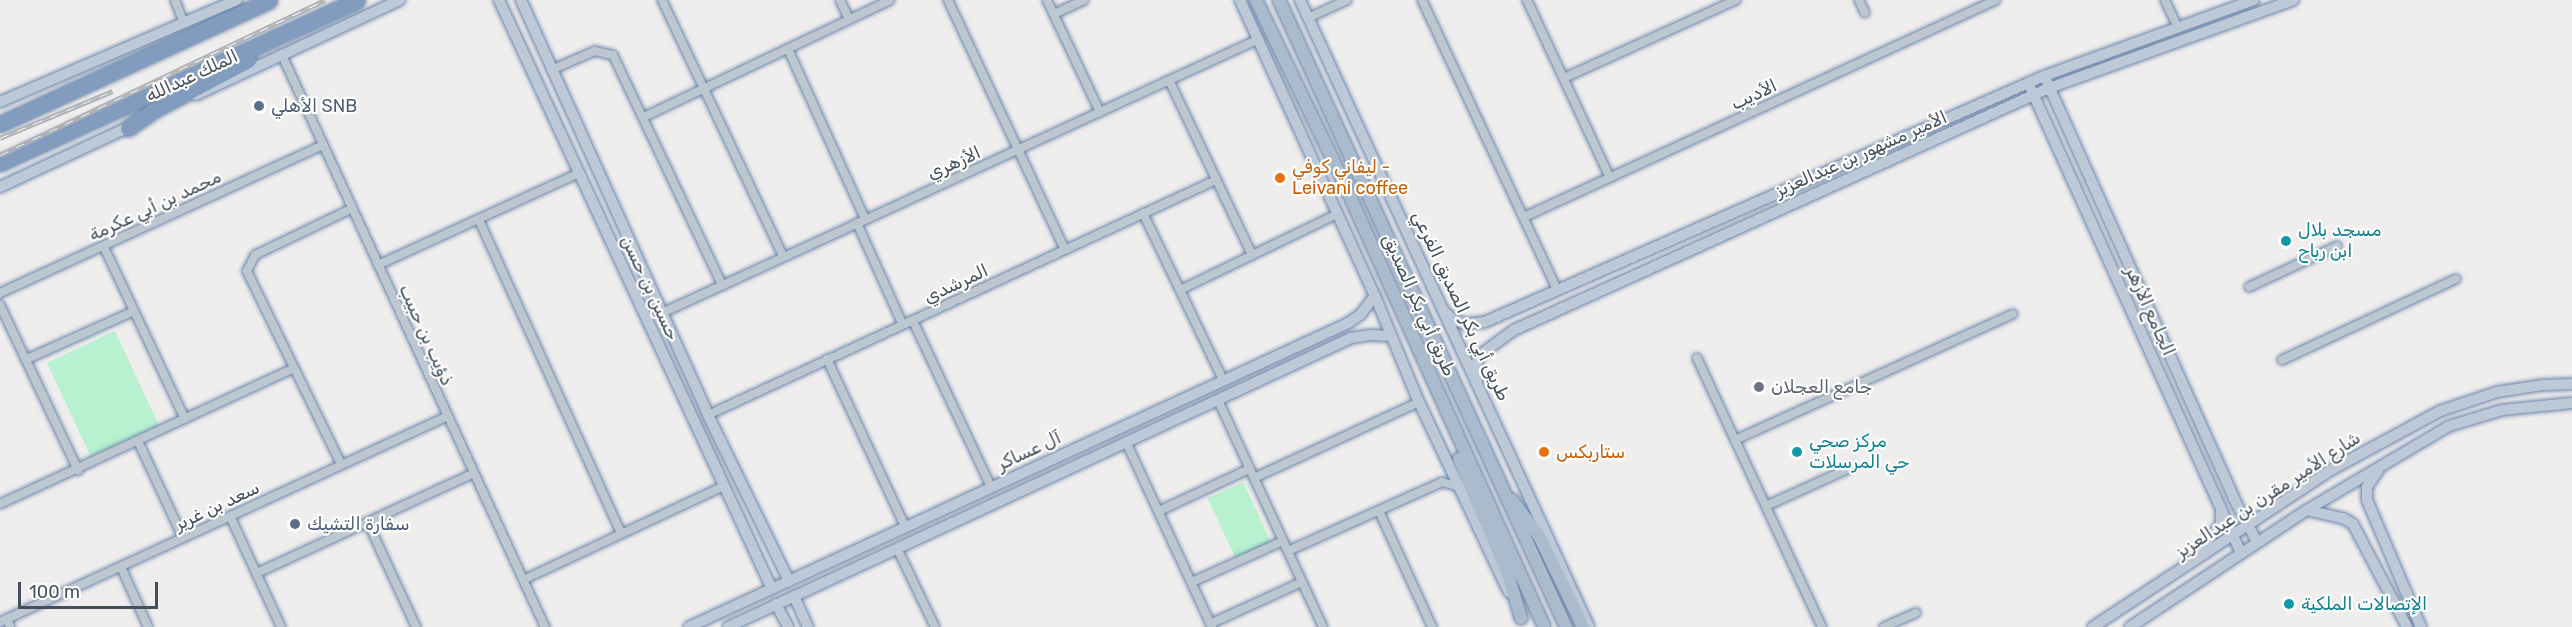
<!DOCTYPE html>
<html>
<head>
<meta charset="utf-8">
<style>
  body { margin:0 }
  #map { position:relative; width:2572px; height:627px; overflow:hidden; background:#f0eded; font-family:Rubik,"Noto Sans Arabic",sans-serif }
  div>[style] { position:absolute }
  .green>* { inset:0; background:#b7f1d0; transform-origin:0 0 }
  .roads { filter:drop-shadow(0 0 2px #6c87ab) drop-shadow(0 0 2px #6c87ab) }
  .street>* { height:8px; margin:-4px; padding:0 4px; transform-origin:4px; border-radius:4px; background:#bcc7d0 }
  .secondary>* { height:10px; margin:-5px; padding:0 5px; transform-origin:5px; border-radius:5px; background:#bec9d8 }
  .primary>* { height:12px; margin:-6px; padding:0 6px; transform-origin:6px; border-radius:6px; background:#aabbce }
  .highway>* { height:15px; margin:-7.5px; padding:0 7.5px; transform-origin:7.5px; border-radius:7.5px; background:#819cbf }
  .rail>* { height:5px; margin-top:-2.5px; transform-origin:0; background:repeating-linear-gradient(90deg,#fff 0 9px,#afb2b8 0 18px); box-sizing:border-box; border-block:2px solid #afb2b8 }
  .dots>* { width:16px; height:16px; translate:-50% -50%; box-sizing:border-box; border:3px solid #fff; border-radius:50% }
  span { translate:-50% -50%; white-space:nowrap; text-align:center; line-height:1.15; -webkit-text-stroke:4.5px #fff; paint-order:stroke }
  .street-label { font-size:18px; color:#444f5b }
  .service-label { font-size:18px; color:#4e5e75 }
  .left { translate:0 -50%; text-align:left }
  .food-label { font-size:18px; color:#c56008 }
  .culture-label { font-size:18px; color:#0d838f }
  .worship-label { font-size:18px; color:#5b616d }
  .scale { position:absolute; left:18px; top:582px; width:140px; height:27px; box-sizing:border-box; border:3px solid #444f5b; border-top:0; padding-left:8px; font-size:18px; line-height:21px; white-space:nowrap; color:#444f5b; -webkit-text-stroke:4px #fff; paint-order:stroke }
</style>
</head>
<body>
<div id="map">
  <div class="green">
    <div style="left:115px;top:331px;width:104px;height:75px;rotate:65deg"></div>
    <div style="left:1243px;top:482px;width:67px;height:39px;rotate:65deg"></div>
  </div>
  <div class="roads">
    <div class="street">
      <div style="left:175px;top:0;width:25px;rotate:69deg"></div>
      <div style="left:662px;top:0;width:283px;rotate:64.7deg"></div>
      <div style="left:840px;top:0;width:21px;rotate:65deg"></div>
      <div style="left:948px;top:0;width:276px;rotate:64.9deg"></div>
      <div style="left:1047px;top:0;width:124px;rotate:64.7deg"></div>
      <div style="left:1422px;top:0;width:321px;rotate:65deg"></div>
      <div style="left:1527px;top:0;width:196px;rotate:65deg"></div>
      <div style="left:1859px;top:0;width:14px;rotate:65deg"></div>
      <div style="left:2165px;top:0;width:29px;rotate:65deg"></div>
      <div style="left:1054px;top:14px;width:33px;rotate:-25deg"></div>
      <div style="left:1308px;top:18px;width:43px;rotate:-24.8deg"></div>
      <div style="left:788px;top:49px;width:187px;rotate:65.6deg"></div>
      <div style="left:282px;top:55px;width:630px;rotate:65.31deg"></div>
      <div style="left:551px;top:70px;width:48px;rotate:-23.4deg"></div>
      <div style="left:595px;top:51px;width:18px;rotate:13deg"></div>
      <div style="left:613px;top:55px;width:255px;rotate:64.6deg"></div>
      <div style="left:1564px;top:78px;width:189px;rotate:-24.4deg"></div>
      <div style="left:1169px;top:80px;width:194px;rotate:64.6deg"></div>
      <div style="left:644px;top:117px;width:272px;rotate:-25.4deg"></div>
      <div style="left:1143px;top:213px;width:185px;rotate:64.4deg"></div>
      <div style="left:1524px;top:217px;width:519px;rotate:-24.69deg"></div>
      <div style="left:479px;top:220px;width:344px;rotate:65.6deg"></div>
      <div style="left:857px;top:223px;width:110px;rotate:65.8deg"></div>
      <div style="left:104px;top:247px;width:190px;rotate:64.8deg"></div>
      <div style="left:378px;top:265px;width:221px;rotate:-24.6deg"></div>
      <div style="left:2249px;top:287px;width:97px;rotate:-25deg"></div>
      <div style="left:1180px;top:290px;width:174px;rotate:-25.8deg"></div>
      <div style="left:0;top:293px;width:355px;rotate:-24.6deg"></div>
      <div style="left:0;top:305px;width:183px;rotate:64.7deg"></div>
      <div style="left:662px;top:313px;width:657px;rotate:-24.65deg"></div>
      <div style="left:913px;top:321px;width:183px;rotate:64.8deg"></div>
      <div style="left:1697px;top:358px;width:297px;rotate:65.1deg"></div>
      <div style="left:27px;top:359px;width:117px;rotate:-24.2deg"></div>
      <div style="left:827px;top:359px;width:184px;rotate:65deg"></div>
      <div style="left:2282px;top:360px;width:192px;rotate:-25deg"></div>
      <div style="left:1218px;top:400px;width:250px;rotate:65.2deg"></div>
      <div style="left:708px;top:415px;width:560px;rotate:-24.83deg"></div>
      <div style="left:1735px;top:440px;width:305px;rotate:-24.4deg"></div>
      <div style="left:138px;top:441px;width:107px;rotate:65.1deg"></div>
      <div style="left:1127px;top:444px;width:202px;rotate:65.1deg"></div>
      <div style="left:341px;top:464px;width:215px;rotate:-116deg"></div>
      <div style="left:247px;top:271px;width:18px;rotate:-63deg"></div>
      <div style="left:255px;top:255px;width:106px;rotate:-25.6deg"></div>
      <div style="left:1254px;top:478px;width:182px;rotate:-24.7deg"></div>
      <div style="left:0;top:504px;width:324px;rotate:-24.8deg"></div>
      <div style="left:1766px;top:506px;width:94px;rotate:-24.4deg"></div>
      <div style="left:1159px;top:511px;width:99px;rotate:-25deg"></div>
      <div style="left:1379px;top:511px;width:128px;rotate:65.4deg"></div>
      <div style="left:230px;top:516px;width:122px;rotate:65.3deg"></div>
      <div style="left:368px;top:523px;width:115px;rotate:65.2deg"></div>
      <div style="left:897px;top:548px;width:88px;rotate:64.3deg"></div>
      <div style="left:1288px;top:551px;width:169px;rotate:-24.1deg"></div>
      <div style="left:1442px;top:482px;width:18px;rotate:16deg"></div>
      <div style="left:121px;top:567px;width:66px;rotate:65.8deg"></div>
      <div style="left:257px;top:573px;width:237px;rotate:-24.7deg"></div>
      <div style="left:523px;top:580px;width:222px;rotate:-25.1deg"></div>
      <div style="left:1192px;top:582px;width:100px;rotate:-24.3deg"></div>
      <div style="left:7px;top:619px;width:9px;rotate:69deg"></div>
      <div style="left:0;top:622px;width:491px;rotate:-24.7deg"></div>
      <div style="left:1212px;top:623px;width:99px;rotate:-24.5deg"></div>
      <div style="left:1884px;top:627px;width:35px;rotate:-24deg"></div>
    </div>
    <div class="secondary">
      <div style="left:499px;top:0;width:649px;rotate:65.13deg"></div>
      <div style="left:521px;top:0;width:455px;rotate:65.7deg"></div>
      <div style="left:708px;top:415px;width:185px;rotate:64deg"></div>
      <div style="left:1240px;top:0;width:325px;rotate:65.5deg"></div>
      <div style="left:1375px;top:296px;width:115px;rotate:67.5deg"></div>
      <div style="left:1419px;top:402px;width:210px;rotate:64.7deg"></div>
      <div style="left:1300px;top:0;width:690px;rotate:65.25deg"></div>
      <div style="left:2047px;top:82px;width:457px;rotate:65.8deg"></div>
      <div style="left:2234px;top:499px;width:49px;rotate:61.9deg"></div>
      <div style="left:2031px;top:89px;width:509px;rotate:65.65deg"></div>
      <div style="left:196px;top:95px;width:225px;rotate:-25deg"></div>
      <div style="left:0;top:102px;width:258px;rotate:-23.3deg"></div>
      <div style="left:0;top:187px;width:147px;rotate:-25deg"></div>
      <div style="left:1442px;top:309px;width:14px;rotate:45deg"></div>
      <div style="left:1452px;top:319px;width:14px;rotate:21deg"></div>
      <div style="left:1465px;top:324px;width:20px;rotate:-6deg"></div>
      <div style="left:1485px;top:322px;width:611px;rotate:-23.75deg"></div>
      <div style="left:2044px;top:76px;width:223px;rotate:-19.9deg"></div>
      <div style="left:1477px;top:383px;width:21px;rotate:-90deg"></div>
      <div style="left:1477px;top:362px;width:9px;rotate:-63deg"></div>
      <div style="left:1481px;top:354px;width:41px;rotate:-36deg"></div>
      <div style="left:1514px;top:330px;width:587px;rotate:-24.34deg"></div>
      <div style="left:2049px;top:88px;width:260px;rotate:-19.8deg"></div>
      <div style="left:2378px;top:471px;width:19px;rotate:125deg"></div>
      <div style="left:2367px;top:487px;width:13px;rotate:90deg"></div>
      <div style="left:2367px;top:500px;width:138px;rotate:67deg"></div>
      <div style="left:2307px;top:510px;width:37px;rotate:13deg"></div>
      <div style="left:2343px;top:518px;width:12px;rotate:31deg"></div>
      <div style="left:2353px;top:524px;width:116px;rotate:62.3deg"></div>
      <div style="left:2198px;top:552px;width:35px;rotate:-50deg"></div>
      <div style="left:2221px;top:525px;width:14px;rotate:-90deg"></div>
      <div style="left:794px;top:596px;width:34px;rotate:66deg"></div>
      <div style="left:776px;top:604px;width:26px;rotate:62deg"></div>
      <div style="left:689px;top:627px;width:726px;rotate:-24.76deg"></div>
      <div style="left:1348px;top:323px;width:14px;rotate:-34deg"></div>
      <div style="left:1360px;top:315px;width:24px;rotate:-52deg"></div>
      <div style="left:728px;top:627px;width:687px;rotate:-24.89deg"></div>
      <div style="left:1351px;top:338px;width:20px;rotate:-9deg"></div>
      <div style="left:1371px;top:335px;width:20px;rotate:3deg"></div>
      <div style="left:2093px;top:627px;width:285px;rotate:-33.4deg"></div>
      <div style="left:2331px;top:470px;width:124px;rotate:-28.4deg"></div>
      <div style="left:2440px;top:411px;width:60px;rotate:-18.4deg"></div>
      <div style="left:2497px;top:392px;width:47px;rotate:-8.7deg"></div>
      <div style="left:2543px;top:385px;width:29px;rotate:-2deg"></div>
      <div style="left:2130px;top:627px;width:212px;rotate:-33.5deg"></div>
      <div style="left:2307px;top:510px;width:165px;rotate:-30.6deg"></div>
      <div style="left:2449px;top:426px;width:55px;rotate:-16.8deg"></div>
      <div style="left:2502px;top:410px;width:70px;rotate:-5.7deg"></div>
    </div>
    <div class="primary">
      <div style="left:1256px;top:0;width:199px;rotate:64.3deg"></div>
      <div style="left:1342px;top:179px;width:491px;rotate:65.7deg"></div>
      <div style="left:1279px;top:0;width:690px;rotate:65.4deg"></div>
      <div style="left:1459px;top:459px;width:125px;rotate:66.9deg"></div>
      <div style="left:1508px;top:574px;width:46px;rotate:73.5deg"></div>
      <div style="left:1512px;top:500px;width:45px;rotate:53.1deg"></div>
      <div style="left:1539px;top:536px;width:101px;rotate:64.2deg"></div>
    </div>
    <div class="highway">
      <div style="left:0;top:124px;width:296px;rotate:-24.7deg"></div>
      <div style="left:128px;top:128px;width:29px;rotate:-35deg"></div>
      <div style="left:152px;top:111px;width:109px;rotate:-28deg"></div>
      <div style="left:0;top:163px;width:392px;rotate:-24.5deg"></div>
    </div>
  </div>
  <div class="rail">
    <div style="left:0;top:138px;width:122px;rotate:-22.6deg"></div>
    <div style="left:0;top:155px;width:360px;rotate:-25.5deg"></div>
  </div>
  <div class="dots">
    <div style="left:259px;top:106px;background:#5c6f8a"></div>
    <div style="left:1280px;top:178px;background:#e8710a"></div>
    <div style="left:2286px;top:241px;background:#0f9aa8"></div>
    <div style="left:1759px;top:387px;background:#6b7280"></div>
    <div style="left:1544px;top:452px;background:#e8710a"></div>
    <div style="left:1797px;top:452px;background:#0f9aa8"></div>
    <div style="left:295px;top:524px;background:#5c6f8a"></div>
    <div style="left:2289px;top:604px;background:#0f9aa8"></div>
  </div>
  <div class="street-label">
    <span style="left:192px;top:76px;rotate:-25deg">الملك عبدالله</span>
    <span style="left:1754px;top:95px;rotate:-25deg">الأديب</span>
    <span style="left:1861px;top:154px;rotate:-24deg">الأمير مشهور بن عبدالعزيز</span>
    <span style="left:954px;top:163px;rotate:-24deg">الأزهري</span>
    <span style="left:155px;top:206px;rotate:-25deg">محمد بن أبي عكرمة</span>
    <span style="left:956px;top:284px;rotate:-25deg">المرشدي</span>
    <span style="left:650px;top:288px;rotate:65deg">حسين بن حسن</span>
    <span style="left:1419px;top:305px;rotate:66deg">طريق أبي بكر الصديق</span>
    <span style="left:1461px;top:306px;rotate:65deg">طريق أبي بكر الصديق الفرعي</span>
    <span style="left:2150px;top:311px;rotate:66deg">الجامع الأزهر</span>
    <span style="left:426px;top:335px;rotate:66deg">ذؤيب بن حبيب</span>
    <span style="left:1029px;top:451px;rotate:-25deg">آل عساكر</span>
    <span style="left:2268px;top:495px;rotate:-33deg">شارع الأمير مقرن بن عبدالعزيز</span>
    <span style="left:217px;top:506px;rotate:-25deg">سعد بن غرير</span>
  </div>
  <div class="service-label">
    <span class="left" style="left:271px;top:106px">الأهلي SNB</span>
    <span class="left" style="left:307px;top:524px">سفارة التشيك</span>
  </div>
  <div class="food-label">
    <span class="left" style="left:1292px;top:178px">ليفاني كوفي -<br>Leivani coffee</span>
    <span class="left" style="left:1556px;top:452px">ستاربكس</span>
  </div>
  <div class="culture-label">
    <span class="left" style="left:2298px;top:241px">مسجد بلال<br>ابن رباح</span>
    <span class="left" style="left:1809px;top:452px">مركز صحي<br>حي المرسلات</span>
    <span class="left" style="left:2301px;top:604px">الإتصالات الملكية</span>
  </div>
  <div class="worship-label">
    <span class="left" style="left:1771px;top:387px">جامع العجلان</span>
  </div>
  <div class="scale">100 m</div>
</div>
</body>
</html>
